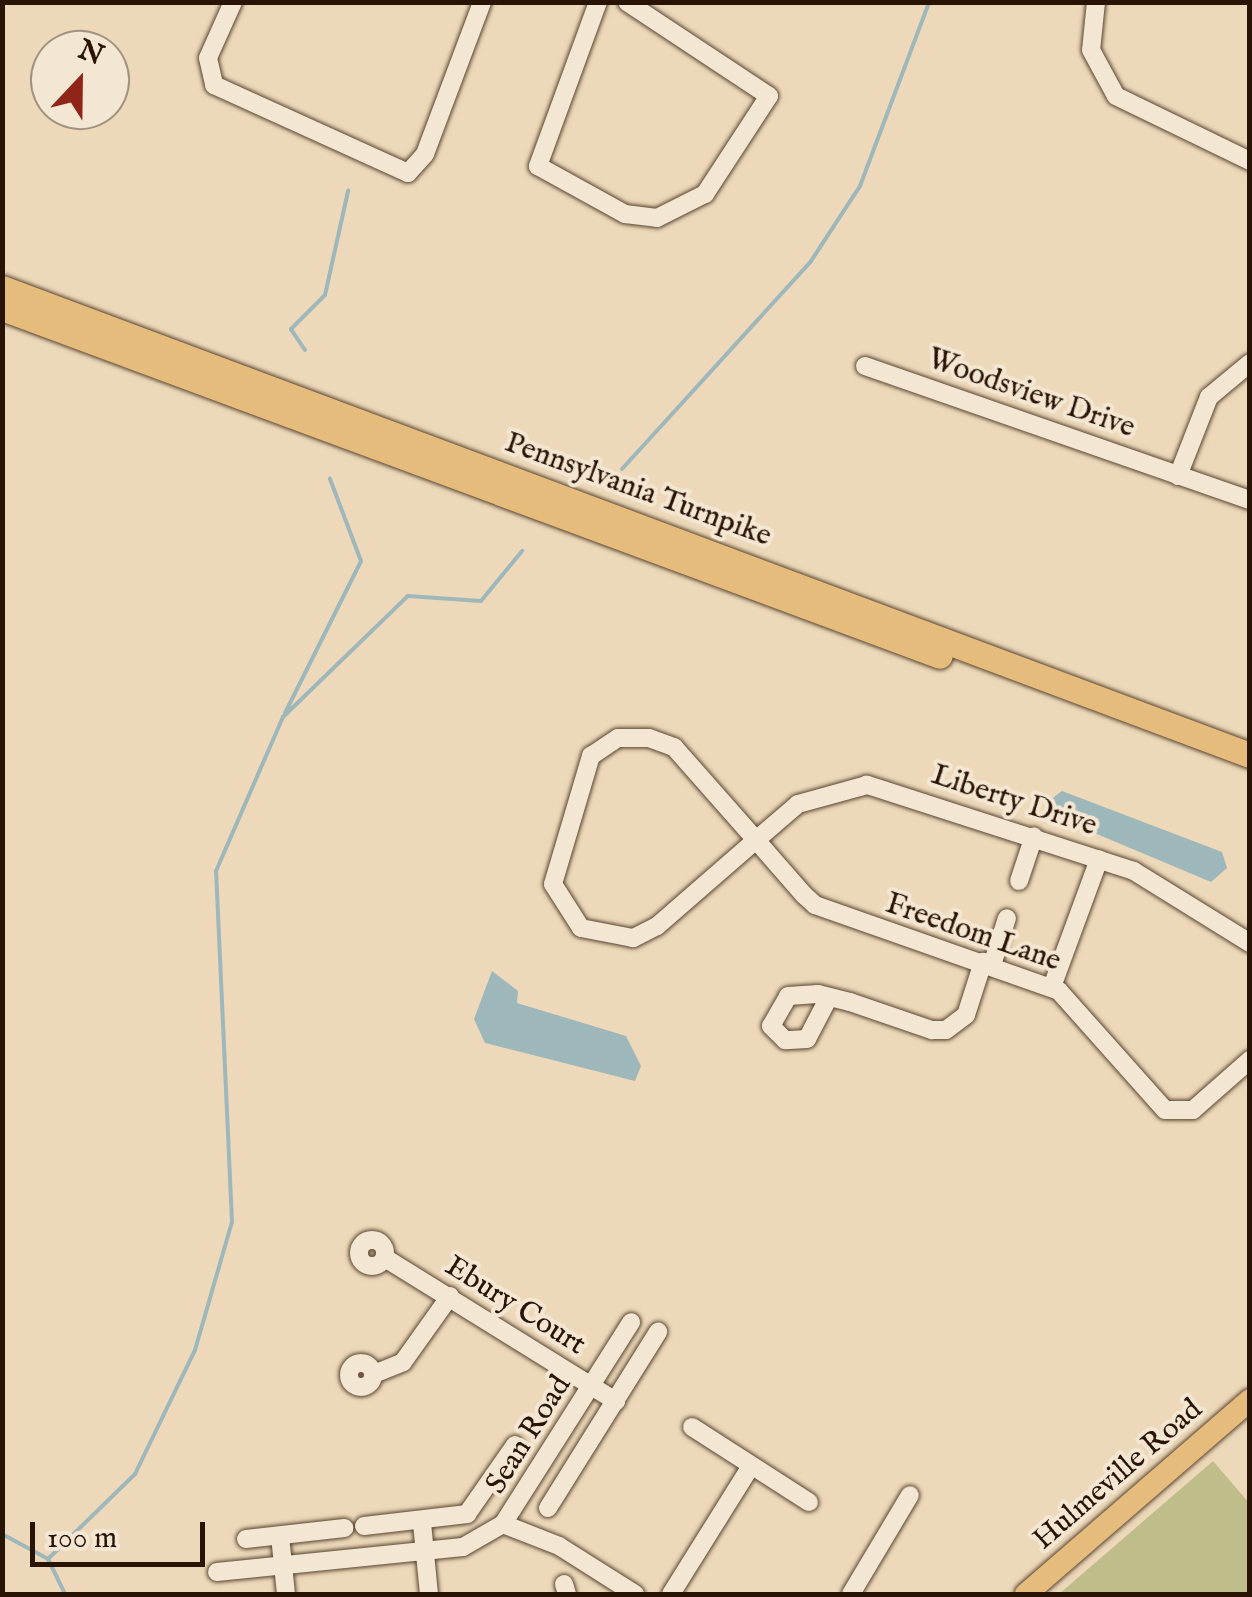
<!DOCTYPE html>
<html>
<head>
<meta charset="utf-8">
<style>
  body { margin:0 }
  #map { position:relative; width:1252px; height:1597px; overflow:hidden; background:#edd9b9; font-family:"IM FELL English",serif }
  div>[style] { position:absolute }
  .green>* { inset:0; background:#bfbd8a }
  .water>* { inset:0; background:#9eb7ba }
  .stream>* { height:4px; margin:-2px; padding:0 2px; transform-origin:2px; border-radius:2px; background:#9eb7ba }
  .roads { filter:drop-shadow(0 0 2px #594431) drop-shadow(0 0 2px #594431) }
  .minor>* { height:18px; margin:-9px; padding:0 9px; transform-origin:9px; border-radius:9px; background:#f3e6d2 }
  .minor>.ring { margin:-9px; padding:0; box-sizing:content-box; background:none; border:18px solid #f3e6d2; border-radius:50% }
  .major>* { height:22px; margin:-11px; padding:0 11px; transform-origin:11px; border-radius:11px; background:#e6bc7c }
  .highway>* { height:25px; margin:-12.5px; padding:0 12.5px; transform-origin:12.5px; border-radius:12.5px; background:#e6bc7c }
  span { translate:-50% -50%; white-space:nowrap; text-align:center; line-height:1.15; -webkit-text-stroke:8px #f3e6d2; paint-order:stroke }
  .street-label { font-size:30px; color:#281304 }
  .frame { position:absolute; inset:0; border:5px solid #281304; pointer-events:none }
  .north { position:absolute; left:30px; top:30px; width:100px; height:100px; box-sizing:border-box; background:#f3e6d2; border:2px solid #a29280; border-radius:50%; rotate:22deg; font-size:28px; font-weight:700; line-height:40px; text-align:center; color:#281304 }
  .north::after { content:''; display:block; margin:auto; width:35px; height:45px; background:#8f2418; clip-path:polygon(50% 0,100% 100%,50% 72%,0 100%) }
  .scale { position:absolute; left:30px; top:1522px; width:175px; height:45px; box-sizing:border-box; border:5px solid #281304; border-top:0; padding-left:12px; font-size:30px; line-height:35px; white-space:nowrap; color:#281304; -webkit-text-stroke:8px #f3e6d2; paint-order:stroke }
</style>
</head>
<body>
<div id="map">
  <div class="green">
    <div style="clip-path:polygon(1213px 1461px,1249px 1503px,1249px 1594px,1059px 1594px)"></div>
  </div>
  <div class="water">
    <div style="clip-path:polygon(1062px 791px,1222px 852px,1227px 868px,1211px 882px,1054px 816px,1046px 803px)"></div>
    <div style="clip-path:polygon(492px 971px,518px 991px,517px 1003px,626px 1036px,641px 1066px,635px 1081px,485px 1043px,474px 1019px)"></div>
  </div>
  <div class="stream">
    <div style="left:305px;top:350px;width:25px;rotate:-124deg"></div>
    <div style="left:291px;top:329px;width:48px;rotate:-45deg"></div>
    <div style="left:325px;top:295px;width:107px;rotate:-77.5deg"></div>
    <div style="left:622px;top:469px;width:281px;rotate:-47.7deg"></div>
    <div style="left:811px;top:261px;width:90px;rotate:-56.8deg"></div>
    <div style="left:860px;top:186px;width:197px;rotate:-69.4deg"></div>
    <div style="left:285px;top:713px;width:170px;rotate:-63.4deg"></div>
    <div style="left:361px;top:561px;width:88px;rotate:-110.7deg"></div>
    <div style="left:2px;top:1534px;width:52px;rotate:28.5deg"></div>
    <div style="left:48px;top:1559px;width:39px;rotate:64deg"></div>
    <div style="left:48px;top:1559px;width:122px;rotate:-44.3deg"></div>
    <div style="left:135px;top:1474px;width:138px;rotate:-64.2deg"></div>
    <div style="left:195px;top:1350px;width:133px;rotate:-73.9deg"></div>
    <div style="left:232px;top:1222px;width:351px;rotate:-92.6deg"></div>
    <div style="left:216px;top:871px;width:168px;rotate:-66.5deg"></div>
    <div style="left:283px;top:717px;width:174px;rotate:-44.1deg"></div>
    <div style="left:408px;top:596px;width:73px;rotate:3.9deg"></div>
    <div style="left:481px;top:601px;width:65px;rotate:-50.6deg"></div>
  </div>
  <div class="roads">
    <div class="minor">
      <div style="left:233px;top:2px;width:61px;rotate:114.1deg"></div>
      <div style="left:208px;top:58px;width:28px;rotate:77deg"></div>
      <div style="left:214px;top:85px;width:213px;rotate:24.4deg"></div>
      <div style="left:408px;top:173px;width:25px;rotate:-48deg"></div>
      <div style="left:425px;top:154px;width:162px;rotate:-69.4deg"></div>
      <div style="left:598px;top:2px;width:175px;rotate:110.1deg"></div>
      <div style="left:538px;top:166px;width:99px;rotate:28.9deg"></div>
      <div style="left:625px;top:214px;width:32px;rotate:7deg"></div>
      <div style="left:657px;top:218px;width:54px;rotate:-26.6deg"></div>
      <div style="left:705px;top:194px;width:117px;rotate:-56.9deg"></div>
      <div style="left:769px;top:96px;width:170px;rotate:-146.5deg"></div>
      <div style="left:1096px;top:2px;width:48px;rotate:95.9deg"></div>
      <div style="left:1091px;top:50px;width:52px;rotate:61.5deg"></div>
      <div style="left:1116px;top:96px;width:149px;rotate:25.9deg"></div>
      <div style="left:865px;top:366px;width:408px;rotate:19.2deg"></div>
      <div style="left:1178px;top:476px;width:85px;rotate:-68.6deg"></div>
      <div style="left:1209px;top:397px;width:53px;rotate:-39.7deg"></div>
      <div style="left:1019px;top:881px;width:47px;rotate:-71.6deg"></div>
      <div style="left:1250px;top:943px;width:137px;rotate:-148.2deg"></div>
      <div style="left:1134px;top:871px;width:281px;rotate:-162.1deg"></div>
      <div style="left:867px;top:785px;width:72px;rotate:164.6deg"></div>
      <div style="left:798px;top:804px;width:55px;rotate:139.4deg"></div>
      <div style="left:756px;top:840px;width:131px;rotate:139deg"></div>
      <div style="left:657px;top:926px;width:27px;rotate:153deg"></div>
      <div style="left:633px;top:938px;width:53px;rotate:-169.1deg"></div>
      <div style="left:581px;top:928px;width:52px;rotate:-122.5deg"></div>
      <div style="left:553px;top:884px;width:134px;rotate:-73.5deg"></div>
      <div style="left:591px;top:756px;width:32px;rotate:-34deg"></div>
      <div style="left:618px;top:738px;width:31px"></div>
      <div style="left:649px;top:738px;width:27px;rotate:20deg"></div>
      <div style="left:674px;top:747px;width:124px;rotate:48.6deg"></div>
      <div style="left:756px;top:840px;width:73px;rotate:48.9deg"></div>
      <div style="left:804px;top:895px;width:15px;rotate:42deg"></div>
      <div style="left:815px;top:905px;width:259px;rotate:19.4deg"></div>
      <div style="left:1059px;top:991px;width:159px;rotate:48.3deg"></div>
      <div style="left:1165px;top:1110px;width:28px"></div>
      <div style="left:1193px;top:1110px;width:76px;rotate:-41.3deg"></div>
      <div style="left:992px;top:965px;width:49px;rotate:-72.3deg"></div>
      <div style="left:1052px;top:987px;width:136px;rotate:-69.8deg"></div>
      <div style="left:829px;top:997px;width:47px;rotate:117.6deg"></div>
      <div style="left:807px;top:1039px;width:22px;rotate:177deg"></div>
      <div style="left:785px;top:1040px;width:20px;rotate:-135deg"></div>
      <div style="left:771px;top:1026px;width:34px;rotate:-60deg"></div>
      <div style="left:788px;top:996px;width:30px;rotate:-4deg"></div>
      <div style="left:818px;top:994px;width:33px;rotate:14deg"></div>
      <div style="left:850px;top:1002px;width:87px;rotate:18.9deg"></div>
      <div style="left:932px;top:1030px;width:14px"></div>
      <div style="left:946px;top:1030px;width:25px;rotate:-37deg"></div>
      <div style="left:966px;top:1015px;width:56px;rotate:-72.2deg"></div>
      <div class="ring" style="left:359px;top:1240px;width:8px;height:8px"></div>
      <div style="left:385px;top:1258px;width:272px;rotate:31.8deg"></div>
      <div class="ring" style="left:349px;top:1363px;width:6px;height:6px"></div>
      <div style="left:374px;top:1374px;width:31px;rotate:-22deg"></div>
      <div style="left:403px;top:1362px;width:81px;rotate:-54.5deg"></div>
      <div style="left:692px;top:1427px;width:139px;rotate:32.7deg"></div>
      <div style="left:548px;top:1508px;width:208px;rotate:-58deg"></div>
      <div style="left:422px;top:1523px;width:71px;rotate:84.4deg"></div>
      <div style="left:503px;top:1524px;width:239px;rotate:-57.6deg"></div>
      <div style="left:364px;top:1526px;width:104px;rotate:-6.6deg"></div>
      <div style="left:467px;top:1514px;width:84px;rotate:-55.2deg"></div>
      <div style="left:280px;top:1536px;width:58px;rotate:84.1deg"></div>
      <div style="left:246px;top:1539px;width:99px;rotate:-6.4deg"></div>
      <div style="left:217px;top:1572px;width:247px;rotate:-5.8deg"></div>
      <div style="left:463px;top:1547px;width:46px;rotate:-29.9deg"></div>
      <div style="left:503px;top:1524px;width:60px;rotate:21.4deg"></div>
      <div style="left:559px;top:1546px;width:90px;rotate:32.3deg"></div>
      <div style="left:564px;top:1584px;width:10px;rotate:73deg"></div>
      <div style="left:671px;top:1594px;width:151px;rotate:-58deg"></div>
      <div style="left:851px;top:1594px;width:115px;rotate:-59.2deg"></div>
    </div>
    <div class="major">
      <div style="left:1026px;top:1594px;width:296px;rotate:-40.9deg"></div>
    </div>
    <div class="highway">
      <div style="left:2px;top:288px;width:1333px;rotate:20.52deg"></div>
      <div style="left:2px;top:308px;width:1000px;rotate:20.35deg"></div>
    </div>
  </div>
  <div class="street-label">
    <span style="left:1031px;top:394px;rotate:19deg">Woodsview Drive</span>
    <span style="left:638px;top:490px;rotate:20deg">Pennsylvania Turnpike</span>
    <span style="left:1014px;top:801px;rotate:18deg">Liberty Drive</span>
    <span style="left:973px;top:933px;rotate:19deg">Freedom Lane</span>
    <span style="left:515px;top:1306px;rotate:32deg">Ebury Court</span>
    <span style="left:529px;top:1435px;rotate:-58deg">Sean Road</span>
    <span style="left:1118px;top:1475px;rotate:-41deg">Hulmeville Road</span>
  </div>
  <div class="frame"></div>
  <div class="north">N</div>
  <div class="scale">100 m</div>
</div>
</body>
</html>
